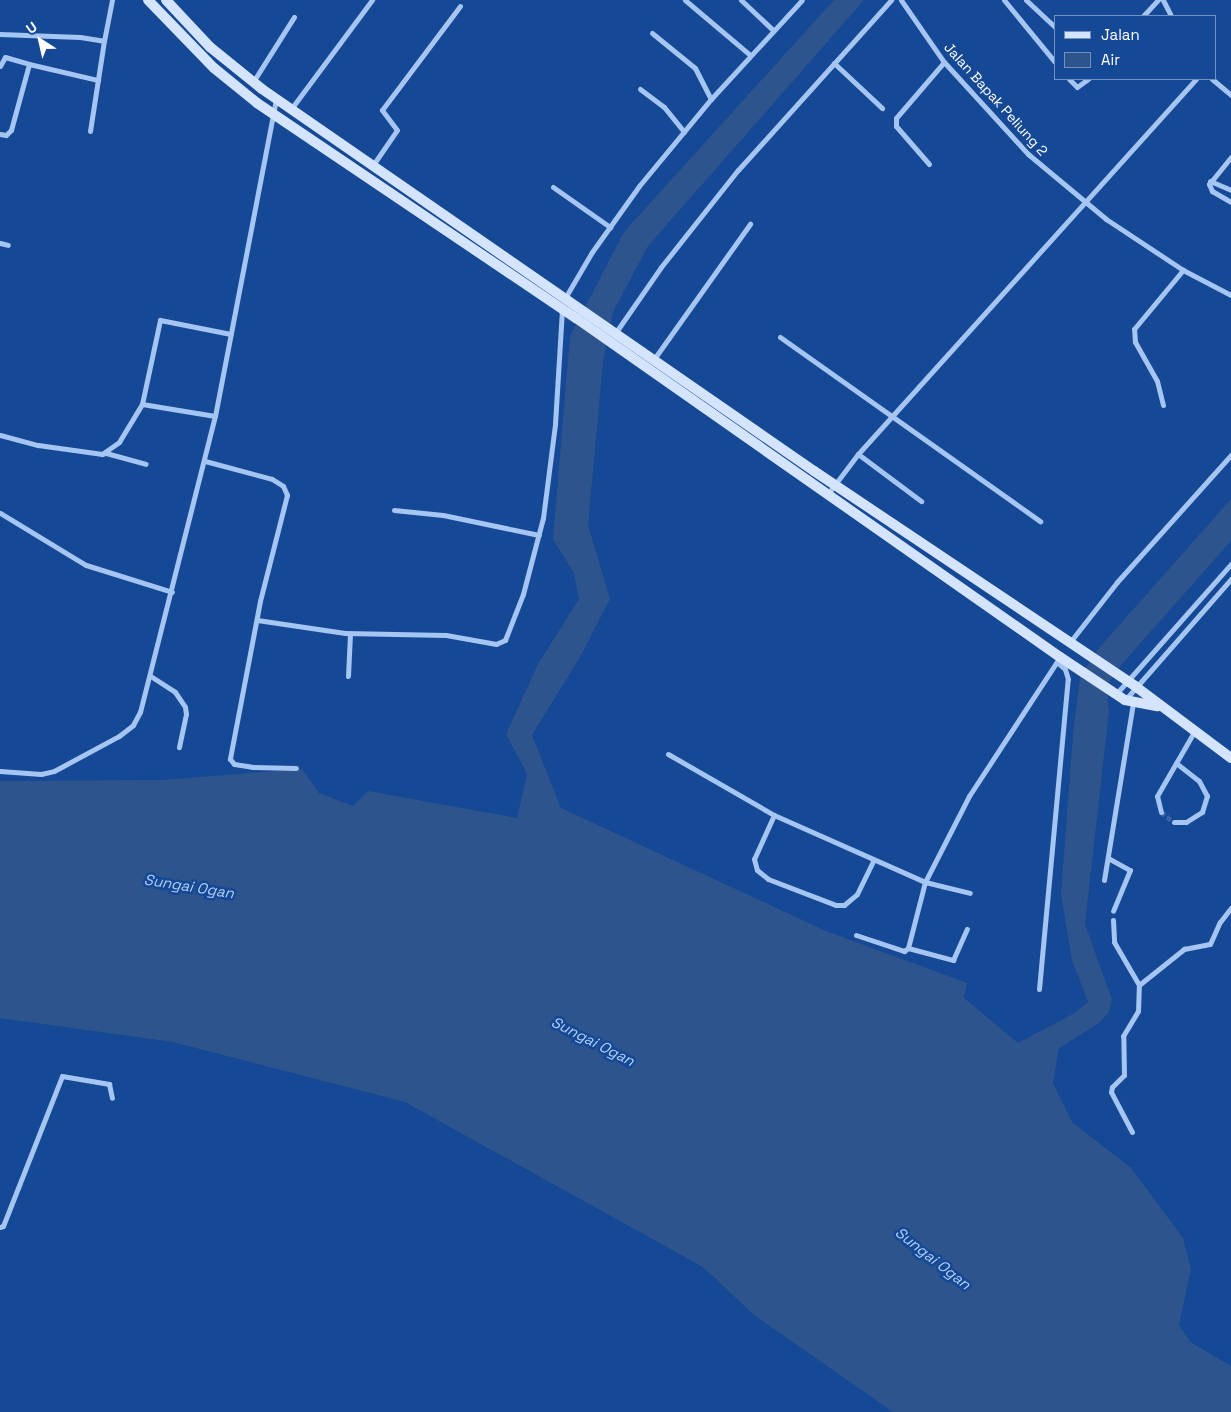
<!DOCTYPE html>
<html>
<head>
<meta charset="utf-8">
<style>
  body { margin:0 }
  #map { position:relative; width:1231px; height:1412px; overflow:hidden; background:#154895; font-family:"Space Grotesk",sans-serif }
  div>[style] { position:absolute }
  .water>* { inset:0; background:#2e548d }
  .street-tunnel>* { height:5px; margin-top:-2.5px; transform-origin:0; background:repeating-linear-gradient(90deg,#3863a5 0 5px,transparent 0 7.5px) }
  .street>* { height:5px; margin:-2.5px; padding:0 2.5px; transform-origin:2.5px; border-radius:2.5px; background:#a5c5f2 }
  .secondary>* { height:10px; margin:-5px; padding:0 5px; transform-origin:5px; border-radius:5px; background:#d4e4fc }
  span { translate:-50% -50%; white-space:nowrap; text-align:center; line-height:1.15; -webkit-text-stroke:5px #154895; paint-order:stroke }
  .street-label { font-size:14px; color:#fff }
  .water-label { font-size:15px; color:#b2cff8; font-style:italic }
  .legend { position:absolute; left:1054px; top:15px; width:162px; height:65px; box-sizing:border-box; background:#154895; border:1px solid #7391bf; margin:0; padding:6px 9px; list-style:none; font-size:15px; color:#fff }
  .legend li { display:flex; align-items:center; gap:10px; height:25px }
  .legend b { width:25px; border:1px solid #7391bf }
  .north { position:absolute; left:15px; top:15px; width:50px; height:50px; -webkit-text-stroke:4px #154895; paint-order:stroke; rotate:325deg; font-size:14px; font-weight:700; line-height:20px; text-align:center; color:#fff }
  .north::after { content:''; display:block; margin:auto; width:18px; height:22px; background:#fff; clip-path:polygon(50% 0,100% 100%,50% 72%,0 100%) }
</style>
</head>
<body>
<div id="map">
  <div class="water">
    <div style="clip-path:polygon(834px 0,864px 0,648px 246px,613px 312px,603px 362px,588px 525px,610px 599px,580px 657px,532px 735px,561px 808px,826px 931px,967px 983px,964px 998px,1018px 1043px,1073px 1014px,1088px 1002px,1072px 960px,1061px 894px,1073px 734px,1080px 677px,1099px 648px,1231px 499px,1231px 541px,1121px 665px,1106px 687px,1109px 711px,1085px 924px,1112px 1000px,1109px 1012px,1099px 1023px,1059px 1048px,1053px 1083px,1072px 1122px,1131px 1168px,1183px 1238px,1191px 1269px,1179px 1325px,1190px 1342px,1231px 1366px,1231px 1412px,893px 1412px,754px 1315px,703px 1267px,405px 1102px,173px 1042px,0 1018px,0 781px,162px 780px,302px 769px,319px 793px,353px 806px,368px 791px,517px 818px,527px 774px,506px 734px,538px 664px,579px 599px,574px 573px,553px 539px,570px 336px,624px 232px)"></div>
  </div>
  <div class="street-tunnel">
    <div style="left:1161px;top:812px;width:16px;rotate:38deg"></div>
  </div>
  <div class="street">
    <div style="left:685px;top:0;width:85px;rotate:40.2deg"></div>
    <div style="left:741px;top:0;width:44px;rotate:43.2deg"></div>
    <div style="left:901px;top:0;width:75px;rotate:55.3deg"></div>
    <div style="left:944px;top:62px;width:125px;rotate:47.6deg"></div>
    <div style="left:1028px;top:154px;width:102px;rotate:39.8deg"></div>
    <div style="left:1106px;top:219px;width:92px;rotate:33.5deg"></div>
    <div style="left:1183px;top:270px;width:54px;rotate:27.5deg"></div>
    <div style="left:1004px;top:0;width:80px;rotate:50.6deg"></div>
    <div style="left:1026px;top:0;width:40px;rotate:43deg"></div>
    <div style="left:1163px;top:0;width:18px;rotate:63deg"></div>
    <div style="left:1143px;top:16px;width:22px;rotate:-47deg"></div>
    <div style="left:652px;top:33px;width:55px;rotate:39.1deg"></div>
    <div style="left:695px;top:68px;width:35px;rotate:63deg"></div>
    <div style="left:0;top:34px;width:80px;rotate:2.1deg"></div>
    <div style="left:80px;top:37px;width:24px;rotate:9deg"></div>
    <div style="left:104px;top:41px;width:42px;rotate:-79deg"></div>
    <div style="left:834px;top:63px;width:66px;rotate:43.2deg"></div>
    <div style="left:0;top:66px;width:10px;rotate:-61deg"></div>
    <div style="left:5px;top:57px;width:25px;rotate:16deg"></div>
    <div style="left:1069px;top:79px;width:11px;rotate:45deg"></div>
    <div style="left:1077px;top:87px;width:14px;rotate:-36deg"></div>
    <div style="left:1212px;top:79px;width:25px;rotate:40deg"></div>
    <div style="left:253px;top:82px;width:77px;rotate:-57.8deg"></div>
    <div style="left:640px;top:89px;width:30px;rotate:37deg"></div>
    <div style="left:664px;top:107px;width:32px;rotate:51deg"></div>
    <div style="left:291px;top:109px;width:136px;rotate:-53.4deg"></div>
    <div style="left:90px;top:131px;width:91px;rotate:-81.2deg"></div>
    <div style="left:0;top:134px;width:6px;rotate:9deg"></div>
    <div style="left:6px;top:135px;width:7px;rotate:-45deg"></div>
    <div style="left:11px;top:130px;width:68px;rotate:-74.7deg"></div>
    <div style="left:29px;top:64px;width:71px;rotate:13.1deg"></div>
    <div style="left:1231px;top:157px;width:35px;rotate:129deg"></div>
    <div style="left:1209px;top:184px;width:8px;rotate:67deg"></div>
    <div style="left:1212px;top:191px;width:22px;rotate:30deg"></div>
    <div style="left:929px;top:164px;width:50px;rotate:-131deg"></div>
    <div style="left:896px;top:126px;width:8px;rotate:-90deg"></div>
    <div style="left:896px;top:118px;width:74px;rotate:-49.4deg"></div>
    <div style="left:373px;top:165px;width:42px;rotate:-55.6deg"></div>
    <div style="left:397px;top:130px;width:25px;rotate:-127deg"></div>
    <div style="left:382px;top:110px;width:130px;rotate:-53.1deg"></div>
    <div style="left:1210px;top:181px;width:23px;rotate:23deg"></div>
    <div style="left:553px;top:187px;width:70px;rotate:35.1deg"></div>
    <div style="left:0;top:243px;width:8px;rotate:14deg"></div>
    <div style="left:565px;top:298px;width:53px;rotate:-59.6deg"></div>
    <div style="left:592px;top:252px;width:81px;rotate:-54.5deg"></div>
    <div style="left:639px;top:186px;width:113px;rotate:-50.4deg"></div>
    <div style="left:711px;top:99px;width:134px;rotate:-47.4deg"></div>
    <div style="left:616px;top:332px;width:79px;rotate:-55.3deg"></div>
    <div style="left:661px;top:267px;width:124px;rotate:-51.6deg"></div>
    <div style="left:738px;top:170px;width:229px;rotate:-48deg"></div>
    <div style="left:780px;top:337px;width:319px;rotate:35.3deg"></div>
    <div style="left:654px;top:359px;width:166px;rotate:-54.6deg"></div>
    <div style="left:142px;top:404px;width:86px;rotate:-77.9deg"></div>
    <div style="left:160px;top:320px;width:72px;rotate:11.2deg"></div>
    <div style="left:1163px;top:405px;width:25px;rotate:-104deg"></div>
    <div style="left:1157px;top:381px;width:45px;rotate:-119.4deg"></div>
    <div style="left:1135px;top:342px;width:13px;rotate:-94deg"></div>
    <div style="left:1134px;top:329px;width:77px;rotate:-50.3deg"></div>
    <div style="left:0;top:435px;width:39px;rotate:15deg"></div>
    <div style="left:38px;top:445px;width:65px;rotate:8deg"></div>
    <div style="left:102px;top:454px;width:21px;rotate:-35deg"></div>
    <div style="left:119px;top:442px;width:44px;rotate:-58.8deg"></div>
    <div style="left:142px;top:404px;width:74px;rotate:9.3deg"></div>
    <div style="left:106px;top:453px;width:41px;rotate:15.4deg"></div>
    <div style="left:858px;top:454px;width:79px;rotate:36.7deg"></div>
    <div style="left:205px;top:461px;width:69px;rotate:15deg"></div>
    <div style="left:272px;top:479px;width:13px;rotate:32deg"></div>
    <div style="left:283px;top:486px;width:10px;rotate:66deg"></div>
    <div style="left:287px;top:495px;width:109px;rotate:104.3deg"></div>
    <div style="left:260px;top:601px;width:161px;rotate:100.8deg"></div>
    <div style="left:230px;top:759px;width:6px;rotate:51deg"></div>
    <div style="left:234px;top:764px;width:18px;rotate:9deg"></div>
    <div style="left:252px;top:767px;width:44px;rotate:1.3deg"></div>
    <div style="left:827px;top:495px;width:51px;rotate:-52.9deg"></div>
    <div style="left:858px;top:454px;width:505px;rotate:-47.97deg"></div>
    <div style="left:394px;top:510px;width:49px;rotate:5.8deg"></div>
    <div style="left:443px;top:515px;width:98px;rotate:11.8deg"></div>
    <div style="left:0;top:513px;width:100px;rotate:31.2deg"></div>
    <div style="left:86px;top:565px;width:90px;rotate:17.4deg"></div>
    <div style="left:257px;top:620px;width:89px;rotate:8.4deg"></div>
    <div style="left:345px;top:633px;width:101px;rotate:1.1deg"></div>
    <div style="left:446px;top:635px;width:51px;rotate:10.2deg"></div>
    <div style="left:496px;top:644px;width:10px;rotate:-24deg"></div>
    <div style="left:505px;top:640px;width:49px;rotate:-68.6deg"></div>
    <div style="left:523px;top:594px;width:79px;rotate:-75.3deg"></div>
    <div style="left:543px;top:518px;width:95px;rotate:-82.7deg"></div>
    <div style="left:555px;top:424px;width:115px;rotate:-86.5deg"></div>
    <div style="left:1070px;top:642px;width:76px;rotate:-51.9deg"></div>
    <div style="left:1117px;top:582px;width:171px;rotate:-48.1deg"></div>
    <div style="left:348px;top:676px;width:42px;rotate:-87.3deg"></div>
    <div style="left:152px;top:677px;width:27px;rotate:33deg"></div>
    <div style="left:175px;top:692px;width:18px;rotate:56deg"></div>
    <div style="left:185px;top:707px;width:7px;rotate:82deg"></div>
    <div style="left:186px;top:714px;width:34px;rotate:102deg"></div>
    <div style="left:1116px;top:694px;width:174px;rotate:-48.5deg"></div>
    <div style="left:1125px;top:700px;width:161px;rotate:-48.8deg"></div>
    <div style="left:668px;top:754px;width:122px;rotate:29.9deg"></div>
    <div style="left:774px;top:815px;width:165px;rotate:23.9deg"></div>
    <div style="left:925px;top:882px;width:97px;rotate:-62.9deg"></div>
    <div style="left:969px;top:796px;width:166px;rotate:-56.8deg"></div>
    <div style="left:0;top:771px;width:41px;rotate:4.2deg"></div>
    <div style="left:41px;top:774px;width:13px;rotate:-13deg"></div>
    <div style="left:54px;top:771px;width:74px;rotate:-28.3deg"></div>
    <div style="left:119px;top:736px;width:18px;rotate:-38deg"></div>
    <div style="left:133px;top:725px;width:15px;rotate:-62deg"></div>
    <div style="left:140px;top:712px;width:305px;rotate:-75.8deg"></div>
    <div style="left:215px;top:416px;width:322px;rotate:-79.1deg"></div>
    <div style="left:1161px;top:812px;width:16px;rotate:-104deg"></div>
    <div style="left:1157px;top:796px;width:74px;rotate:-60deg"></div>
    <div style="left:774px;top:815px;width:48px;rotate:114.4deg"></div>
    <div style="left:754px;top:859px;width:11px;rotate:75deg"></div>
    <div style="left:757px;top:870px;width:14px;rotate:39deg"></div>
    <div style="left:768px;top:879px;width:73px;rotate:20.9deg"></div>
    <div style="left:836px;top:905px;width:8px"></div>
    <div style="left:844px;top:905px;width:17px;rotate:-40deg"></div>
    <div style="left:857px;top:894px;width:37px;rotate:-64deg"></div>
    <div style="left:1174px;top:822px;width:12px"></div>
    <div style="left:1186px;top:822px;width:19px;rotate:-32deg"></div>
    <div style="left:1202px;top:812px;width:17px;rotate:-73deg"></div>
    <div style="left:1207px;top:796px;width:17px;rotate:-118deg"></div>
    <div style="left:1199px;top:781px;width:29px;rotate:-142deg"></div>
    <div style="left:1108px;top:858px;width:25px;rotate:29deg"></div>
    <div style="left:1130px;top:870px;width:44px;rotate:112.5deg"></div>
    <div style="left:1104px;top:880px;width:180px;rotate:-80.7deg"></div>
    <div style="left:1113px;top:920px;width:22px;rotate:87deg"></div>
    <div style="left:1114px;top:942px;width:50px;rotate:59.8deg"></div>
    <div style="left:1139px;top:985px;width:58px;rotate:-38.7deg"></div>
    <div style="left:1184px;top:949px;width:26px;rotate:-11deg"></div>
    <div style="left:1210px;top:944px;width:24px;rotate:-66deg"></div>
    <div style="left:1220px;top:922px;width:18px;rotate:-52deg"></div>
    <div style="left:856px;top:935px;width:51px;rotate:18.4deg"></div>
    <div style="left:904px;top:951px;width:5px;rotate:-37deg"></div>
    <div style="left:908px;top:948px;width:68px;rotate:-75.6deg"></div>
    <div style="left:925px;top:882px;width:46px;rotate:13.7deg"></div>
    <div style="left:908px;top:948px;width:47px;rotate:14.9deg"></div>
    <div style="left:953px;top:960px;width:34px;rotate:-66deg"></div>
    <div style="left:1039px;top:989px;width:311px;rotate:-84.7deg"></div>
    <div style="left:1068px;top:679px;width:10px;rotate:-107deg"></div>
    <div style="left:1065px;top:669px;width:11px;rotate:-139deg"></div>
    <div style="left:1132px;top:1132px;width:45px;rotate:-117.7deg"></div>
    <div style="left:1111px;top:1092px;width:5px;rotate:-79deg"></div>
    <div style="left:1112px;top:1087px;width:17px;rotate:-45deg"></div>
    <div style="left:1124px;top:1075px;width:39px;rotate:-91deg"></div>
    <div style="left:1123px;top:1036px;width:29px;rotate:-59deg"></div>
    <div style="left:1138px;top:1011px;width:26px;rotate:-88deg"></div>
    <div style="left:0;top:1227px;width:3px;rotate:-18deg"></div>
    <div style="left:3px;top:1226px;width:161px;rotate:-68.5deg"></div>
    <div style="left:62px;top:1076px;width:48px;rotate:9.7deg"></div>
    <div style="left:109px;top:1084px;width:14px;rotate:78deg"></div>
  </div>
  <div class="secondary">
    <div style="left:148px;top:0;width:95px;rotate:45.9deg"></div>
    <div style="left:214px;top:68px;width:55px;rotate:39.1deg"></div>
    <div style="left:257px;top:103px;width:385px;rotate:34deg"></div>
    <div style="left:576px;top:318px;width:591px;rotate:35.01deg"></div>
    <div style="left:1060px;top:657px;width:78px;rotate:33.5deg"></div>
    <div style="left:1125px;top:700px;width:33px;rotate:11deg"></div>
    <div style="left:166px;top:0;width:64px;rotate:46.9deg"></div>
    <div style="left:210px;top:47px;width:67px;rotate:38.9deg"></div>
    <div style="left:262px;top:89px;width:671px;rotate:34.68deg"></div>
    <div style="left:814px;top:471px;width:386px;rotate:33.8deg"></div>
    <div style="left:1135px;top:686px;width:120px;rotate:36.9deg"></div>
  </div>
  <div class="street-label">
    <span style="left:996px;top:99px;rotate:48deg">Jalan Bapak Peliung 2</span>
  </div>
  <div class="water-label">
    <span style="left:189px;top:886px;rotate:9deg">Sungai Ogan</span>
    <span style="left:593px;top:1041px;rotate:27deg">Sungai Ogan</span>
    <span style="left:933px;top:1258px;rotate:38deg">Sungai Ogan</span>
  </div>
  <ul class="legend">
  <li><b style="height:6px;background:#d4e4fc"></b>Jalan</li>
  <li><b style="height:14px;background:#2e548d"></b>Air</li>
  </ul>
  <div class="north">U</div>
</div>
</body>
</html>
